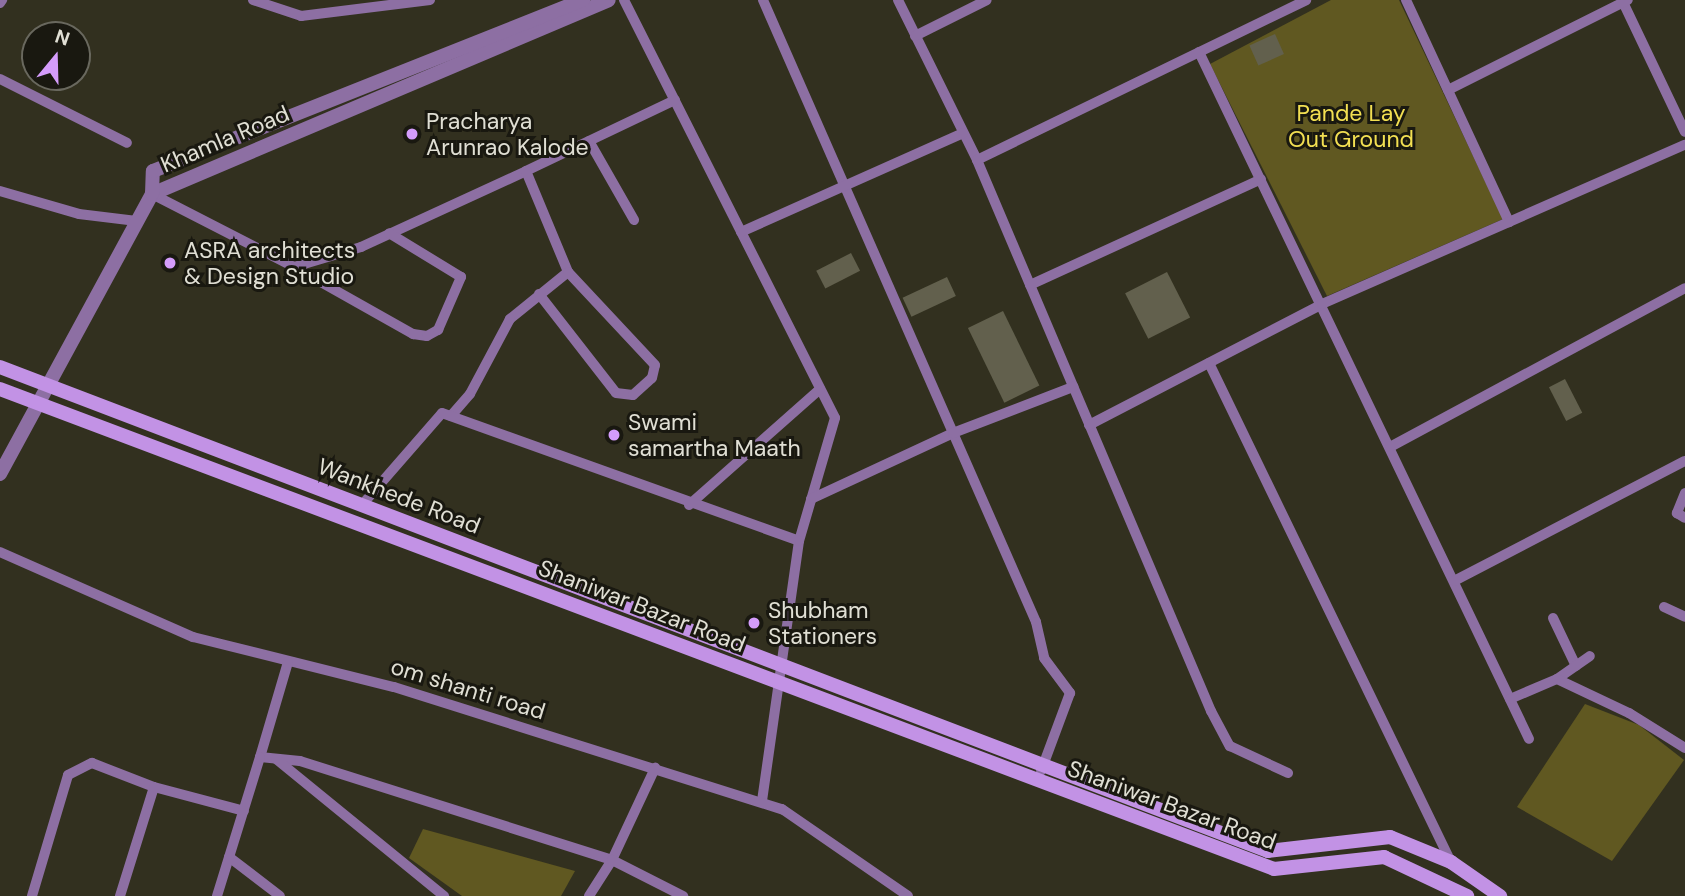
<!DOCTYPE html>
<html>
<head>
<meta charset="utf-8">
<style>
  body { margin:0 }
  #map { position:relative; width:1685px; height:896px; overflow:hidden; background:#32301f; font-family:"DM Sans",sans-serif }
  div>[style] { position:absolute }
  .green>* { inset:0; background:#605821 }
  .building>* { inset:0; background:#62604d; transform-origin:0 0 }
  .minor>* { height:10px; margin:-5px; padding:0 5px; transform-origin:5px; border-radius:5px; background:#8d6fa3 }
  .tertiary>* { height:14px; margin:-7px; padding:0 7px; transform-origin:7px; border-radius:7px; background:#8d6fa3 }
  .secondary>* { height:14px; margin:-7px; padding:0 7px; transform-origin:7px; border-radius:7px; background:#c292e5 }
  .dots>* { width:19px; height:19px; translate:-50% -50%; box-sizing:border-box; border:4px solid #191810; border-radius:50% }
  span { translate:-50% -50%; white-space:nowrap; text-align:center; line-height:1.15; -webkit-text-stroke:6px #191810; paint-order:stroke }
  .park-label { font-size:23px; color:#f2df52 }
  .poi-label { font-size:23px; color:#e0dfd4 }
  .left { translate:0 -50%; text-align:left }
  .street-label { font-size:23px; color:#e0dfd4 }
  .north { position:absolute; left:21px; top:21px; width:70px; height:70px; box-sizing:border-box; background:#191810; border:2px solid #69685e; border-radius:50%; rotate:19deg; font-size:19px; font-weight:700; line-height:28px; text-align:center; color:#e0dfd4 }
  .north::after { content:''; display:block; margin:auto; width:24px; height:32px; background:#d49cfb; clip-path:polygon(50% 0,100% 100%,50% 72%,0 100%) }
</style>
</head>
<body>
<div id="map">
  <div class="green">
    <div style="clip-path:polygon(1331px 0,1399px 0,1503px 219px,1327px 296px,1210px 64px)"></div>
    <div style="clip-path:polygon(1585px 704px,1639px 725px,1684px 760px,1612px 861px,1517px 807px)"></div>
    <div style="clip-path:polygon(423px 829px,575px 871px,561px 896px,462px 896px,409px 858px)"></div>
  </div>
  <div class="building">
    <div style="left:1275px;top:34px;width:22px;height:28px;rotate:66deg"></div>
    <div style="left:851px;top:253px;width:20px;height:39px;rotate:63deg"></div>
    <div style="left:1167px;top:272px;width:51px;height:47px;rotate:63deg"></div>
    <div style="left:947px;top:277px;width:21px;height:49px;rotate:65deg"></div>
    <div style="left:1003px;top:311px;width:83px;height:39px;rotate:64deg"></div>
    <div style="left:1565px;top:379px;width:38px;height:18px;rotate:63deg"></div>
  </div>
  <div class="minor">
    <div style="left:253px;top:0;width:51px;rotate:18.4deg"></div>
    <div style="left:301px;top:16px;width:130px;rotate:-7.1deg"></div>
    <div style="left:624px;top:0;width:468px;rotate:63.2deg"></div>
    <div style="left:835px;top:418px;width:128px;rotate:106.3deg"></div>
    <div style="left:799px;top:541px;width:264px;rotate:98.1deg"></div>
    <div style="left:763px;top:0;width:679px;rotate:66.3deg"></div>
    <div style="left:1036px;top:622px;width:37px;rotate:77deg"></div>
    <div style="left:1044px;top:658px;width:44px;rotate:53.4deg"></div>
    <div style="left:1070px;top:693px;width:83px;rotate:110.4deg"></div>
    <div style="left:898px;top:0;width:178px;rotate:63.7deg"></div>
    <div style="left:977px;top:160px;width:599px;rotate:66.99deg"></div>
    <div style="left:1211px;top:711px;width:40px;rotate:62deg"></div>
    <div style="left:1230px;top:746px;width:64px;rotate:25deg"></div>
    <div style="left:1406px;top:0;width:245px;rotate:65.1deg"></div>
    <div style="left:1622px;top:0;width:146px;rotate:64.5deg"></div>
    <div style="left:0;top:3px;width:4px;rotate:-56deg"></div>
    <div style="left:915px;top:36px;width:80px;rotate:-26.6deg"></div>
    <div style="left:1199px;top:52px;width:762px;rotate:64.34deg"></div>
    <div style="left:0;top:79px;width:142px;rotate:26.7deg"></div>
    <div style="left:1448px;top:90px;width:201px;rotate:-26.6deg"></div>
    <div style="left:589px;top:141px;width:91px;rotate:60.3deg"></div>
    <div style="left:977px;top:160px;width:366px;rotate:-25.9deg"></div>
    <div style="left:526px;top:171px;width:165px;rotate:-25.5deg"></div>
    <div style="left:0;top:191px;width:82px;rotate:16.2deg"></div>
    <div style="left:79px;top:214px;width:58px;rotate:6.9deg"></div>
    <div style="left:152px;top:194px;width:160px;rotate:27.2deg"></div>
    <div style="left:294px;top:267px;width:70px;rotate:-16.6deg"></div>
    <div style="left:361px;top:247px;width:182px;rotate:-24.7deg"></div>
    <div style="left:526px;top:171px;width:109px;rotate:67.4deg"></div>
    <div style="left:568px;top:272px;width:75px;rotate:141deg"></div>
    <div style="left:510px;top:319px;width:85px;rotate:118.1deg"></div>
    <div style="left:470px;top:394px;width:29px;rotate:131deg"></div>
    <div style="left:741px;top:232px;width:243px;rotate:-24deg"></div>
    <div style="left:294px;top:267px;width:137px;rotate:29.4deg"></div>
    <div style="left:413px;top:334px;width:14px;rotate:8deg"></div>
    <div style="left:427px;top:336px;width:13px;rotate:-29deg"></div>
    <div style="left:438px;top:330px;width:58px;rotate:-66.5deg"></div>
    <div style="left:461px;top:277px;width:84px;rotate:-148.6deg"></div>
    <div style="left:1030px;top:285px;width:254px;rotate:-24.6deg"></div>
    <div style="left:539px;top:294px;width:125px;rotate:52.1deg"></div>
    <div style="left:616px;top:393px;width:17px;rotate:7deg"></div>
    <div style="left:633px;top:395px;width:25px;rotate:-42deg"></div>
    <div style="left:652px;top:378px;width:13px;rotate:-77deg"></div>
    <div style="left:655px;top:365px;width:127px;rotate:-133.1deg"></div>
    <div style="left:1209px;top:363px;width:555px;rotate:64.13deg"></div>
    <div style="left:1089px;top:425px;width:263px;rotate:-27.4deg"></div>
    <div style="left:1322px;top:304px;width:396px;rotate:-23.7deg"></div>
    <div style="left:1390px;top:447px;width:335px;rotate:-28.3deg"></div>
    <div style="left:1685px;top:493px;width:22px;rotate:112deg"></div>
    <div style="left:1677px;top:513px;width:9px;rotate:32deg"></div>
    <div style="left:811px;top:499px;width:157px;rotate:-24.9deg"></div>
    <div style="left:953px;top:433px;width:129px;rotate:-21deg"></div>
    <div style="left:689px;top:505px;width:175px;rotate:-41.5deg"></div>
    <div style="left:361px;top:506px;width:123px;rotate:-48.9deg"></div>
    <div style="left:442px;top:413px;width:379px;rotate:19.7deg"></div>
    <div style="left:0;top:552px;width:211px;rotate:23.8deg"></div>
    <div style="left:193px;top:637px;width:207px;rotate:14deg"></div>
    <div style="left:394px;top:687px;width:407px;rotate:17.5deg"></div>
    <div style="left:782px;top:809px;width:153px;rotate:34.6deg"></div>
    <div style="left:1454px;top:581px;width:260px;rotate:-27.5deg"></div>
    <div style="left:1664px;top:607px;width:23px;rotate:25deg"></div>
    <div style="left:1553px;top:618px;width:53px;rotate:64.4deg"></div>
    <div style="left:288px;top:662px;width:99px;rotate:106.4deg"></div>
    <div style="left:260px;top:757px;width:40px;rotate:5.7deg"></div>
    <div style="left:300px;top:761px;width:327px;rotate:17.6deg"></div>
    <div style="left:612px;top:860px;width:102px;rotate:-64.9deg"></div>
    <div style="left:1557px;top:679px;width:40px;rotate:-34.9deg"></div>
    <div style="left:1510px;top:699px;width:51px;rotate:-23.1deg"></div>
    <div style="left:1557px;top:679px;width:80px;rotate:25.3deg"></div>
    <div style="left:1629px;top:713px;width:66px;rotate:32deg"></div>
    <div style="left:276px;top:759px;width:217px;rotate:39.2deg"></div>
    <div style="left:229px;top:857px;width:64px;rotate:37.4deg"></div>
    <div style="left:32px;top:896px;width:126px;rotate:-73.4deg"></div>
    <div style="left:68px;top:775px;width:27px;rotate:-27deg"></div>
    <div style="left:92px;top:763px;width:66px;rotate:21.2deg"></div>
    <div style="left:120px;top:896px;width:114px;rotate:-72.7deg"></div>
    <div style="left:154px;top:787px;width:93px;rotate:14.9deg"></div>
    <div style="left:217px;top:896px;width:145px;rotate:-72.8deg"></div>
    <div style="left:589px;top:896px;width:43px;rotate:-57.4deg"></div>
    <div style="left:612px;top:860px;width:80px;rotate:26.9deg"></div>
  </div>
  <div class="tertiary">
    <div style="left:152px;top:194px;width:496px;rotate:-23deg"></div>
    <div style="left:0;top:474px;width:319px;rotate:-61.5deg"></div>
    <div style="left:152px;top:194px;width:23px;rotate:-88deg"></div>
    <div style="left:153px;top:171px;width:463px;rotate:-21.7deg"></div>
  </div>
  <div class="secondary">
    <div style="left:0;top:367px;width:1357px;rotate:20.89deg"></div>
    <div style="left:1268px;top:851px;width:123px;rotate:-6.5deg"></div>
    <div style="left:1390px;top:837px;width:66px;rotate:22.3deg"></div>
    <div style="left:1451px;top:862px;width:60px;rotate:34.8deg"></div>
    <div style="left:0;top:389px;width:1361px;rotate:20.64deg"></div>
    <div style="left:1274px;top:869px;width:111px;rotate:-6.2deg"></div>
    <div style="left:1384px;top:857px;width:92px;rotate:25.2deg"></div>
  </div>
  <div class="dots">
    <div style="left:412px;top:134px;background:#d49cfb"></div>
    <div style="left:170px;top:263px;background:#d49cfb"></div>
    <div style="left:614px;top:435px;background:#d49cfb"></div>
    <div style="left:754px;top:623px;background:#d49cfb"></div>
  </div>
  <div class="park-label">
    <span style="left:1351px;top:126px">Pande Lay<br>Out Ground</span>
  </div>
  <div class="poi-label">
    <span class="left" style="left:426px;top:134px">Pracharya<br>Arunrao Kalode</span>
    <span class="left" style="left:184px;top:263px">ASRA architects<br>&amp; Design Studio</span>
    <span class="left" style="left:628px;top:435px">Swami<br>samartha Maath</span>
    <span class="left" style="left:768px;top:623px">Shubham<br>Stationers</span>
  </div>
  <div class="street-label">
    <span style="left:225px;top:139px;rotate:-23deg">Khamla Road</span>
    <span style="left:399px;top:496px;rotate:21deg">Wankhede Road</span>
    <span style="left:642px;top:606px;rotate:21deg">Shaniwar Bazar Road</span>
    <span style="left:468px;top:689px;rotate:17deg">om shanti road</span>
    <span style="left:1172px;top:805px;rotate:20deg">Shaniwar Bazar Road</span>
  </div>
  <div class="north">N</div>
</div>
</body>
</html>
